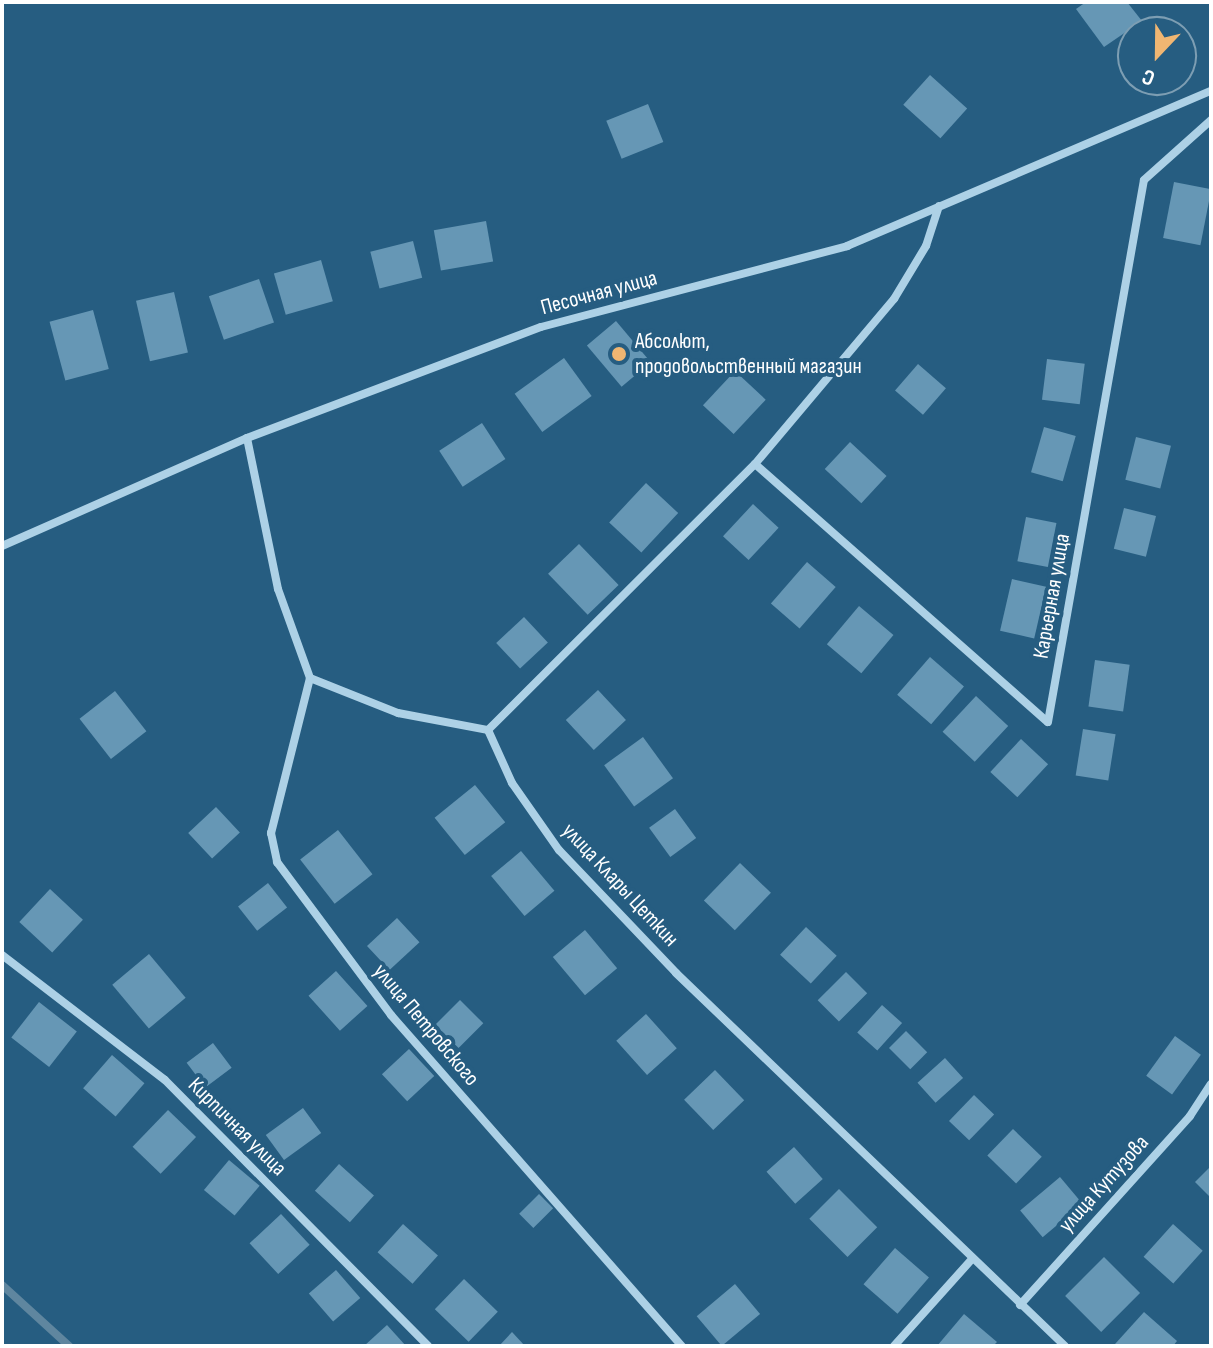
<!DOCTYPE html>
<html>
<head>
<meta charset="utf-8">
<style>
  body { margin:0 }
  #map { position:relative; width:1213px; height:1348px; overflow:hidden; background:#265d81; font-family:"Sofia Sans Condensed",sans-serif }
  div>[style] { position:absolute }
  .stream>* { height:8px; margin:-4px; padding:0 4px; transform-origin:4px; border-radius:4px; background:#5f869f }
  .building>* { inset:0; background:#6697b5; transform-origin:0 0 }
  .street>* { height:8px; margin:-4px; padding:0 4px; transform-origin:4px; border-radius:4px; background:#add1e6 }
  .dots>* { width:22px; height:22px; translate:-50% -50%; box-sizing:border-box; border:4px solid #265d81; border-radius:50% }
  span { translate:-50% -50%; white-space:nowrap; text-align:center; line-height:1.15; -webkit-text-stroke:8px #265d81; paint-order:stroke }
  .street-label { font-size:22px; color:#fff }
  .poi-label { font-size:22px; color:#fff }
  .left { translate:0 -50%; text-align:left }
  .frame { position:absolute; inset:0; border:4px solid #fff; pointer-events:none }
  .north { position:absolute; left:1117px; top:16px; width:80px; height:80px; box-sizing:border-box; background:#265d81; border:2px solid #7d9eb3; border-radius:50%; rotate:202deg; font-size:22px; font-weight:700; line-height:32px; text-align:center; color:#fff }
  .north::after { content:''; display:block; margin:auto; width:28px; height:36px; background:#f0b672; clip-path:polygon(50% 0,100% 100%,50% 72%,0 100%) }
</style>
</head>
<body>
<div id="map">
  <div class="stream">
    <div style="left:2px;top:1285px;width:91px;rotate:42.3deg"></div>
  </div>
  <div class="building">
    <div style="clip-path:polygon(1086px 2px,1127px 2px,1142px 21px,1104px 47px,1076px 9px)"></div>
    <div style="left:930px;top:75px;width:50px;height:40px;rotate:42deg"></div>
    <div style="left:648px;top:104px;width:41px;height:45px;rotate:68deg"></div>
    <div style="left:1174px;top:182px;width:38px;height:57px;rotate:11deg"></div>
    <div style="left:486px;top:221px;width:41px;height:53px;rotate:80deg"></div>
    <div style="left:413px;top:241px;width:38px;height:44px;rotate:76deg"></div>
    <div style="left:321px;top:260px;width:43px;height:49px;rotate:74deg"></div>
    <div style="left:259px;top:279px;width:46px;height:53px;rotate:71deg"></div>
    <div style="left:174px;top:292px;width:62px;height:39px;rotate:77deg"></div>
    <div style="left:93px;top:310px;width:61px;height:45px;rotate:75deg"></div>
    <div style="left:616px;top:321px;width:54px;height:38px;rotate:50deg"></div>
    <div style="left:564px;top:358px;width:47px;height:61px;rotate:54deg"></div>
    <div style="left:1047px;top:359px;width:38px;height:41px;rotate:7deg"></div>
    <div style="left:918px;top:364px;width:37px;height:35px;rotate:41deg"></div>
    <div style="left:735px;top:371px;width:42px;height:47px;rotate:43deg"></div>
    <div style="left:482px;top:423px;width:43px;height:51px;rotate:57deg"></div>
    <div style="left:1044px;top:427px;width:33px;height:47px;rotate:16deg"></div>
    <div style="left:1136px;top:437px;width:36px;height:44px;rotate:14deg"></div>
    <div style="left:850px;top:442px;width:50px;height:37px;rotate:43deg"></div>
    <div style="left:646px;top:483px;width:44px;height:54px;rotate:43deg"></div>
    <div style="left:753px;top:504px;width:35px;height:44px;rotate:43deg"></div>
    <div style="left:1124px;top:508px;width:33px;height:42px;rotate:14deg"></div>
    <div style="left:1026px;top:517px;width:31px;height:45px;rotate:11deg"></div>
    <div style="left:579px;top:544px;width:57px;height:43px;rotate:46deg"></div>
    <div style="left:807px;top:562px;width:38px;height:55px;rotate:41deg"></div>
    <div style="left:1012px;top:579px;width:35px;height:53px;rotate:13deg"></div>
    <div style="left:859px;top:606px;width:45px;height:50px;rotate:40deg"></div>
    <div style="left:524px;top:617px;width:35px;height:38px;rotate:47deg"></div>
    <div style="left:930px;top:657px;width:45px;height:50px;rotate:41deg"></div>
    <div style="left:1095px;top:660px;width:35px;height:47px;rotate:8deg"></div>
    <div style="left:598px;top:690px;width:41px;height:44px;rotate:47deg"></div>
    <div style="left:115px;top:691px;width:51px;height:45px;rotate:52deg"></div>
    <div style="left:976px;top:696px;width:44px;height:49px;rotate:43deg"></div>
    <div style="left:1083px;top:729px;width:33px;height:47px;rotate:9deg"></div>
    <div style="left:643px;top:737px;width:51px;height:48px;rotate:54deg"></div>
    <div style="left:1021px;top:739px;width:37px;height:45px;rotate:43deg"></div>
    <div style="left:475px;top:785px;width:48px;height:52px;rotate:51deg"></div>
    <div style="left:216px;top:807px;width:35px;height:38px;rotate:47deg"></div>
    <div style="left:675px;top:809px;width:36px;height:32px;rotate:54deg"></div>
    <div style="left:338px;top:830px;width:56px;height:48px;rotate:52deg"></div>
    <div style="left:521px;top:851px;width:52px;height:39px;rotate:50deg"></div>
    <div style="left:740px;top:863px;width:43px;height:52px;rotate:44deg"></div>
    <div style="left:268px;top:883px;width:31px;height:38px;rotate:52deg"></div>
    <div style="left:50px;top:889px;width:45px;height:45px;rotate:43deg"></div>
    <div style="left:397px;top:918px;width:33px;height:41px;rotate:47deg"></div>
    <div style="left:806px;top:927px;width:42px;height:38px;rotate:43deg"></div>
    <div style="left:585px;top:930px;width:50px;height:42px;rotate:50deg"></div>
    <div style="left:149px;top:954px;width:57px;height:48px;rotate:50deg"></div>
    <div style="left:336px;top:971px;width:47px;height:37px;rotate:48deg"></div>
    <div style="left:846px;top:972px;width:30px;height:40px;rotate:45deg"></div>
    <div style="left:460px;top:1000px;width:33px;height:35px;rotate:45deg"></div>
    <div style="left:39px;top:1002px;width:48px;height:45px;rotate:38deg"></div>
    <div style="left:882px;top:1005px;width:27px;height:37px;rotate:42deg"></div>
    <div style="left:646px;top:1014px;width:46px;height:40px;rotate:48deg"></div>
    <div style="left:906px;top:1031px;width:30px;height:24px;rotate:45deg"></div>
    <div style="left:1175px;top:1036px;width:32px;height:49px;rotate:36deg"></div>
    <div style="left:213px;top:1043px;width:31px;height:33px;rotate:53deg"></div>
    <div style="left:409px;top:1049px;width:37px;height:37px;rotate:47deg"></div>
    <div style="left:112px;top:1055px;width:43px;height:44px;rotate:41deg"></div>
    <div style="left:945px;top:1058px;width:27px;height:37px;rotate:48deg"></div>
    <div style="left:715px;top:1070px;width:42px;height:43px;rotate:46deg"></div>
    <div style="left:974px;top:1095px;width:28px;height:36px;rotate:44deg"></div>
    <div style="left:303px;top:1108px;width:31px;height:46px;rotate:54deg"></div>
    <div style="left:168px;top:1110px;width:39px;height:51px;rotate:44deg"></div>
    <div style="left:1013px;top:1129px;width:40px;height:37px;rotate:44deg"></div>
    <div style="left:794px;top:1147px;width:43px;height:37px;rotate:48deg"></div>
    <div style="left:229px;top:1160px;width:40px;height:39px;rotate:40deg"></div>
    <div style="left:339px;top:1164px;width:47px;height:36px;rotate:42deg"></div>
    <div style="clip-path:polygon(1211px 1166px,1211px 1198px,1195px 1182px)"></div>
    <div style="left:1060px;top:1177px;width:35px;height:52px;rotate:50deg"></div>
    <div style="left:839px;top:1189px;width:54px;height:42px;rotate:45deg"></div>
    <div style="left:539px;top:1194px;width:20px;height:28px;rotate:45deg"></div>
    <div style="left:281px;top:1214px;width:42px;height:43px;rotate:47deg"></div>
    <div style="left:403px;top:1224px;width:47px;height:38px;rotate:42deg"></div>
    <div style="left:1173px;top:1224px;width:40px;height:44px;rotate:42deg"></div>
    <div style="left:895px;top:1248px;width:45px;height:48px;rotate:41deg"></div>
    <div style="left:1104px;top:1257px;width:51px;height:55px;rotate:45deg"></div>
    <div style="left:336px;top:1270px;width:37px;height:36px;rotate:49deg"></div>
    <div style="left:464px;top:1279px;width:47px;height:42px;rotate:44deg"></div>
    <div style="left:735px;top:1284px;width:39px;height:50px;rotate:50deg"></div>
    <div style="clip-path:polygon(1144px 1312px,1177px 1341px,1173px 1346px,1115px 1344px)"></div>
    <div style="clip-path:polygon(964px 1314px,997px 1342px,993px 1346px,937px 1346px)"></div>
    <div style="clip-path:polygon(387px 1325px,406px 1346px,364px 1346px)"></div>
    <div style="clip-path:polygon(512px 1332px,525px 1346px,499px 1346px)"></div>
  </div>
  <div class="street">
    <div style="left:247px;top:438px;width:154px;rotate:78.4deg"></div>
    <div style="left:278px;top:589px;width:95px;rotate:70.2deg"></div>
    <div style="left:310px;top:678px;width:95px;rotate:21.7deg"></div>
    <div style="left:398px;top:713px;width:92px;rotate:10.7deg"></div>
    <div style="left:488px;top:730px;width:58px;rotate:65.6deg"></div>
    <div style="left:512px;top:783px;width:82px;rotate:55deg"></div>
    <div style="left:559px;top:850px;width:170px;rotate:46.4deg"></div>
    <div style="left:676px;top:973px;width:539px;rotate:43.8deg"></div>
    <div style="left:755px;top:464px;width:390px;rotate:41.4deg"></div>
    <div style="left:1048px;top:722px;width:550px;rotate:-79.96deg"></div>
    <div style="left:1144px;top:180px;width:90px;rotate:-41.8deg"></div>
    <div style="left:2px;top:546px;width:268px;rotate:-23.8deg"></div>
    <div style="left:247px;top:438px;width:314px;rotate:-20.7deg"></div>
    <div style="left:541px;top:327px;width:317px;rotate:-14.8deg"></div>
    <div style="left:847px;top:246px;width:396px;rotate:-23.1deg"></div>
    <div style="left:310px;top:678px;width:160px;rotate:104.1deg"></div>
    <div style="left:271px;top:833px;width:30px;rotate:78deg"></div>
    <div style="left:277px;top:862px;width:191px;rotate:53.3deg"></div>
    <div style="left:391px;top:1015px;width:441px;rotate:48.7deg"></div>
    <div style="left:488px;top:730px;width:377px;rotate:-44.9deg"></div>
    <div style="left:755px;top:464px;width:216px;rotate:-49.9deg"></div>
    <div style="left:894px;top:299px;width:62px;rotate:-58.9deg"></div>
    <div style="left:926px;top:246px;width:42px;rotate:-72deg"></div>
    <div style="left:2px;top:955px;width:205px;rotate:37.5deg"></div>
    <div style="left:165px;top:1080px;width:374px;rotate:45.3deg"></div>
    <div style="left:1020px;top:1305px;width:254px;rotate:-48deg"></div>
    <div style="left:1190px;top:1116px;width:38px;rotate:-57deg"></div>
    <div style="left:894px;top:1346px;width:117px;rotate:-48.1deg"></div>
  </div>
  <div class="dots">
    <div style="left:619px;top:354px;background:#f0b672"></div>
  </div>
  <div class="street-label">
    <span style="left:599px;top:293px;rotate:-15deg">Песочная улица</span>
    <span style="left:1052px;top:596px;rotate:-80deg">Карьерная улица</span>
    <span style="left:620px;top:885px;rotate:47deg">улица Клары Цеткин</span>
    <span style="left:426px;top:1025px;rotate:50deg">улица Петровского</span>
    <span style="left:237px;top:1127px;rotate:45deg">Кирпичная улица</span>
    <span style="left:1104px;top:1184px;rotate:-48deg">улица Кутузова</span>
  </div>
  <div class="poi-label">
    <span class="left" style="left:635px;top:354px">Абсолют,<br>продовольственный магазин</span>
  </div>
  <div class="frame"></div>
  <div class="north">С</div>
</div>
</body>
</html>
